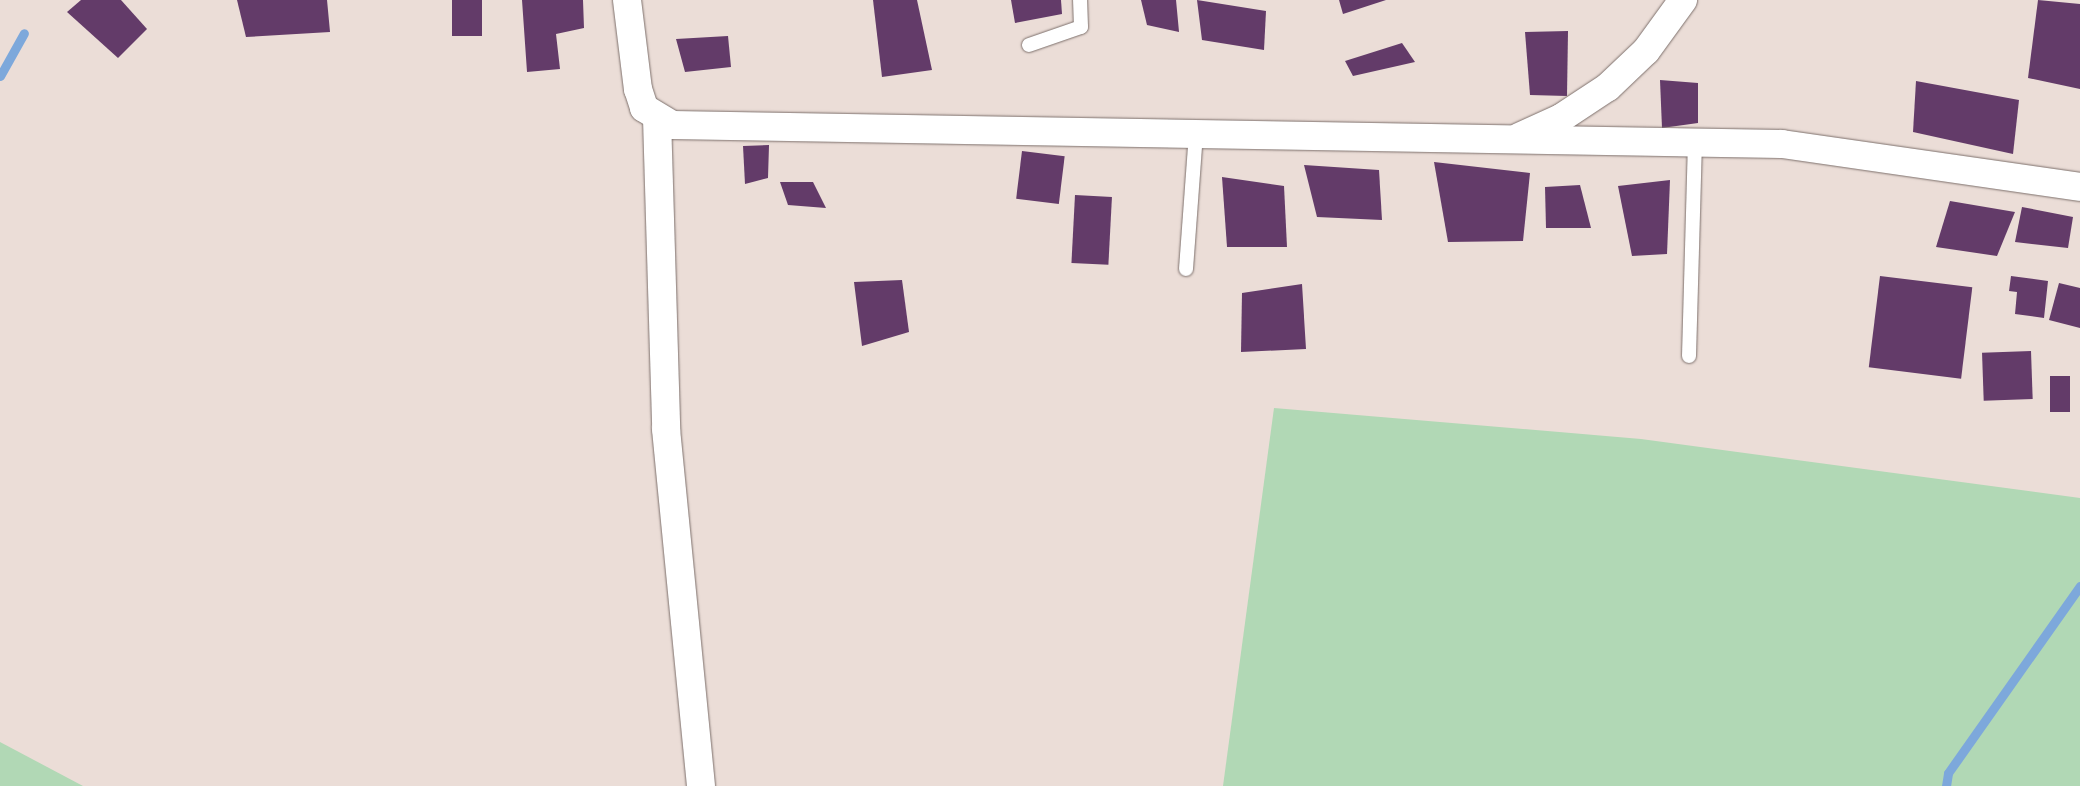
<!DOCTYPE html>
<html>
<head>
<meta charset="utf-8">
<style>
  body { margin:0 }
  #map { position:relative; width:2080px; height:786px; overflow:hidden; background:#ebddd7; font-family:Cabin,sans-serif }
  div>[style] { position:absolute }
  .green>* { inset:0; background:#b1d8b5 }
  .stream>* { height:9px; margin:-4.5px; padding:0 4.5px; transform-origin:4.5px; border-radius:4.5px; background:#7da8db }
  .building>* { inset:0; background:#633b69; transform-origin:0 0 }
  .roads { filter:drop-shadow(0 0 1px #7d706c) drop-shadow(0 0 1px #7d706c) }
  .service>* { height:14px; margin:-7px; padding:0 7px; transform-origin:7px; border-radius:7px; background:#fff }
  .minor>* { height:28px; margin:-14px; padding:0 14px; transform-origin:14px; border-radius:14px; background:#fff }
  span { translate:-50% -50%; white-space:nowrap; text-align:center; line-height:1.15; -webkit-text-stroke:5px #fff; paint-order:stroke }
</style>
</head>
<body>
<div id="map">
  <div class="green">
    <div style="clip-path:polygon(1274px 408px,1641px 439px,2080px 498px,2080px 786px,1223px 786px)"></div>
    <div style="clip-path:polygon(0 742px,83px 786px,0 786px)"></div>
  </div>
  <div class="stream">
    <div style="left:0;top:76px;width:49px;rotate:-60.8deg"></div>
    <div style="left:1946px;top:786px;width:13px;rotate:-81deg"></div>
    <div style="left:1948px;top:773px;width:229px;rotate:-54.8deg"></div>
  </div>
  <div class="building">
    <div style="clip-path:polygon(81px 0,121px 0,147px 29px,118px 58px,67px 12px)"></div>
    <div style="clip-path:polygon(237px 0,327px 0,330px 32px,246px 37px)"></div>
    <div style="left:452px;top:0;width:30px;height:36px"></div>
    <div style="clip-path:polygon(522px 0,583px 0,584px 28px,556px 34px,560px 69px,527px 72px)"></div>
    <div style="clip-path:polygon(873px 0,917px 0,932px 70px,882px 77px)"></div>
    <div style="clip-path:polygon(1011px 0,1061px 0,1062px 14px,1015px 23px)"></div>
    <div style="clip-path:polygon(1141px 0,1176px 0,1179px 32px,1147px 25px)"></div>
    <div style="clip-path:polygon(1197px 0,1266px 11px,1264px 50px,1202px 40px)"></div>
    <div style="clip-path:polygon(1339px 0,1386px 0,1343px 14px)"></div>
    <div style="clip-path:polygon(2038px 0,2080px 4px,2080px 89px,2028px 78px)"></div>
    <div style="clip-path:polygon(1568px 31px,1567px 96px,1530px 95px,1525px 32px)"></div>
    <div style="clip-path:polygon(728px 36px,731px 67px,685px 72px,676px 39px)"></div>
    <div style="clip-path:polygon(1402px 43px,1415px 62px,1353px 76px,1345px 61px)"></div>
    <div style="clip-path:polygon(1660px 80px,1698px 83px,1698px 123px,1662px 128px)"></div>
    <div style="clip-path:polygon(1916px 81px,2019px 100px,2013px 154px,1913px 132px)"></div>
    <div style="clip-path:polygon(769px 145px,768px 178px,745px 184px,743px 146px)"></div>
    <div style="left:1022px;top:151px;width:43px;height:48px;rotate:7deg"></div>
    <div style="clip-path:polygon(1434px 162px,1530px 173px,1523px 241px,1448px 242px)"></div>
    <div style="clip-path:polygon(1304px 165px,1379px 170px,1382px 220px,1317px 217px)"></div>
    <div style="clip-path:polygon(1222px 177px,1284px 186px,1287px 247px,1227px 247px)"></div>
    <div style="clip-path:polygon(1670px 180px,1667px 254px,1632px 256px,1618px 186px)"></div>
    <div style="clip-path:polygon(780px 182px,813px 182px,826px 208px,788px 205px)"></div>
    <div style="clip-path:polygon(1580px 185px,1591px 228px,1546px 228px,1545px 187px)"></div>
    <div style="left:1075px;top:195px;width:37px;height:68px;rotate:3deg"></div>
    <div style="clip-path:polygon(1950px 201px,2015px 212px,1997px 256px,1936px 247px)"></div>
    <div style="clip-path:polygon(2022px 207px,2073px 217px,2068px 248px,2015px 242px)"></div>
    <div style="left:1880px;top:276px;width:93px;height:92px;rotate:7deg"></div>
    <div style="clip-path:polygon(2011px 276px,2048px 281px,2044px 318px,2015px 314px,2017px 292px,2009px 291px)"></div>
    <div style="clip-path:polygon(902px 280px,909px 332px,862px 346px,854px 282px)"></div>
    <div style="clip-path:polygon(2059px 283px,2080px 288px,2080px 328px,2049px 320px)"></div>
    <div style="clip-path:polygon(1302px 284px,1306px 349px,1241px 352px,1242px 293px)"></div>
    <div style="left:2031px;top:351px;width:48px;height:49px;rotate:88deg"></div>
    <div style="left:2050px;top:376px;width:20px;height:36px"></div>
  </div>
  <div class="roads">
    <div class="service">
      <div style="left:1029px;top:45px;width:55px;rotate:-19.1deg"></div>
      <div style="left:1081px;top:27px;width:27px;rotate:-92deg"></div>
      <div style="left:1186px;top:269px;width:135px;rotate:-85.8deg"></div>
      <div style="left:1689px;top:356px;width:213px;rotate:-88.4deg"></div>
    </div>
    <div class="minor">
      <div style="left:627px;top:0;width:90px;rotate:83deg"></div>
      <div style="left:638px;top:89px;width:20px;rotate:72deg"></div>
      <div style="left:644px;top:108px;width:33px;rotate:31deg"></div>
      <div style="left:672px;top:125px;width:1110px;rotate:0.98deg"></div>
      <div style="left:1782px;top:144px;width:301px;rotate:8.2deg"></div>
      <div style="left:657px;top:118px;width:311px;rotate:88.3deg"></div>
      <div style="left:666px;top:429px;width:359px;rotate:84.4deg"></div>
      <div style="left:1519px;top:137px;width:46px;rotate:-24.3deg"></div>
      <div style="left:1561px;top:118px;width:56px;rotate:-33.4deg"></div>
      <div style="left:1608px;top:87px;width:52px;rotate:-43.5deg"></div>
      <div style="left:1646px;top:51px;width:63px;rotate:-54deg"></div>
    </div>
  </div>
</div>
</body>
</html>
